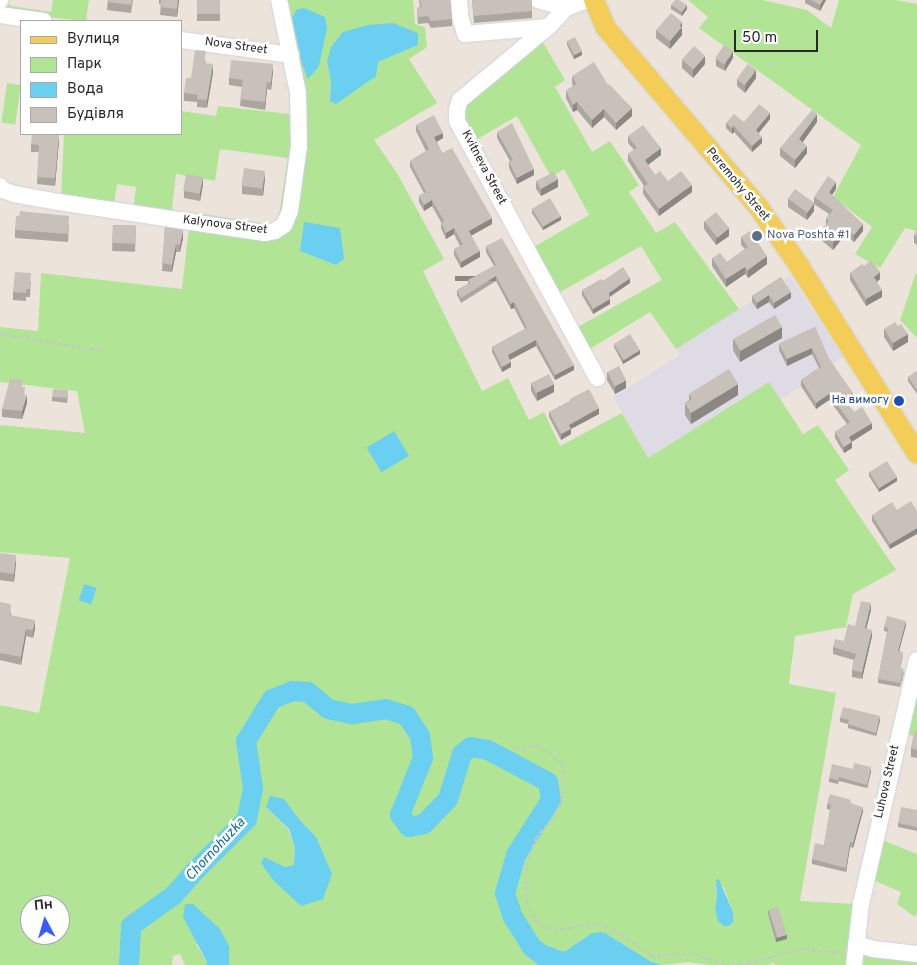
<!DOCTYPE html>
<html>
<head>
<meta charset="utf-8">
<style>
  body { margin:0 }
  #map { position:relative; width:917px; height:965px; overflow:hidden; background:#ece4da; font-family:Overpass,sans-serif }
  div>[style] { position:absolute }
  .industrial>* { inset:0; background:#dedbe4 }
  .green>* { inset:0; background:#b1e495; transform-origin:0 0 }
  .water>* { inset:0; background:#6acff1; transform-origin:0 0 }
  .river>* { height:20px; margin:-10px; padding:0 10px; transform-origin:10px; border-radius:10px; background:#6acff1 }
  .path>* { height:2px; margin-top:-1px; transform-origin:0; background:repeating-linear-gradient(90deg,#c7c7c7 0 4px,transparent 0 6.5px) }
  .roads { filter:drop-shadow(0 0 1px #d0d3e2) drop-shadow(0 0 1px #d0d3e2) }
  .minor>* { height:16px; margin:-8px; padding:0 8px; transform-origin:8px; border-radius:8px; background:#fff }
  .major>* { height:20px; margin:-10px; padding:0 10px; transform-origin:10px; border-radius:10px; background:#f3cd58 }
  .wall>* { inset:0; background:#aba6a0; transform-origin:0 0 }
  .shaded-wall>* { inset:0; background:#8b8782; transform-origin:0 0 }
  .building>* { inset:0; background:#c7c1ba; transform-origin:0 0 }
  .dots>* { width:14px; height:14px; translate:-50% -50%; box-sizing:border-box; border:2px solid #fff; border-radius:50% }
  span { translate:-50% -50%; white-space:nowrap; text-align:center; line-height:1.15; -webkit-text-stroke:5px #fff; paint-order:stroke }
  .street-label { font-size:12px; color:#292929 }
  .service-label { font-size:12px; color:#4e5e75 }
  .left { translate:0 -50%; text-align:left }
  .transit-label { font-size:12px; color:#164399 }
  .right { translate:-100% -50%; text-align:right }
  .water-label { font-size:14px; color:#0b6b9b; font-style:italic }
  .legend { position:absolute; left:20px; top:20px; width:162px; height:115px; box-sizing:border-box; background:#fff; border:1px solid #a9a9a9; margin:0; padding:6px 9px; list-style:none; font-size:15px; color:#292929 }
  .legend li { display:flex; align-items:center; gap:10px; height:25px }
  .legend b { width:25px; border:1px solid #a9a9a9 }
  .north { position:absolute; left:20px; top:895px; width:50px; height:50px; box-sizing:border-box; background:#fff; border:1px solid #a9a9a9; border-radius:50%; rotate:354deg; font-size:14px; font-weight:700; line-height:20px; text-align:center; color:#292929 }
  .north::after { content:''; display:block; margin:auto; width:18px; height:22px; background:#365efd; clip-path:polygon(50% 0,100% 100%,50% 72%,0 100%) }
  .scale { position:absolute; left:734px; top:30px; width:84px; height:22px; box-sizing:border-box; border:2px solid #292929; border-top:0; padding-left:6px; font-size:15px; line-height:18px; white-space:nowrap; color:#292929; -webkit-text-stroke:4px #fff; paint-order:stroke }
</style>
</head>
<body>
<div id="map">
  <div class="industrial">
    <div style="clip-path:polygon(790px 276px,843px 357px,780px 400px,769px 382px,648px 458px,613px 397px,680px 355px,676px 349px)"></div>
  </div>
  <div class="green">
    <div style="clip-path:polygon(5px 0,11px 6px,51px 12px,53px 0,89px 0,86px 21px,8px 13px,4px 10px)"></div>
    <div style="clip-path:polygon(evenodd,282px 0,413px 0,415px 24px,425px 27px,427px 47px,409px 59px,437px 103px,374px 140px,397px 173px,444px 259px,423px 271px,482px 391px,508px 378px,529px 420px,544px 412px,560px 446px,622px 413px,648px 458px,769px 382px,803px 434px,818px 425px,849px 470px,835px 480px,896px 570px,853px 594px,846px 627px,795px 636px,789px 684px,836px 693px,800px 901px,854px 904px,850px 947px,917px 957px,917px 965px,776px 965px,773px 963px,768px 965px,710px 965px,688px 962px,662px 965px,650px 961px,605px 933px,600px 932px,592px 933px,564px 952px,546px 945px,540px 949px,536px 946px,532px 950px,534px 959px,540px 965px,229px 965px,229px 946px,196px 944px,207px 962px,206px 965px,185px 965px,180px 954px,173px 956px,172px 965px,0 965px,0 705px,39px 713px,70px 558px,0 552px,0 425px,85px 433px,77px 391px,0 382px,0 327px,38px 331px,41px 273px,182px 289px,189px 227px,277px 234px,302px 146px,282px 0,418px 45px,378px 62px,330px 101px,331px 80px,418px 45px,282px 0,284px 799px,299px 819px,316px 837px,301px 905px,265px 858px,285px 867px,294px 865px,295px 848px,288px 829px,266px 807px,284px 799px,282px 0,716px 886px,723px 886px,733px 912px,715px 909px,717px 897px,716px 886px,282px 0,30px 905px,60px 905px,60px 935px,30px 935px,30px 905px)"></div>
    <div style="clip-path:polygon(688px 0,762px 0,807px 10px,831px 28px,839px 0,895px 0,917px 4px,917px 231px,905px 228px,880px 268px,855px 254px,872px 227px,833px 197px,861px 145px,699px 28px,708px 17px)"></div>
    <div style="clip-path:polygon(541px 39px,565px 80px,555px 87px,592px 152px,610px 141px,639px 185px,629px 192px,656px 233px,675px 222px,739px 309px,676px 349px,650px 312px,588px 350px,576px 328px,662px 280px,641px 246px,557px 294px,532px 248px,589px 215px,564px 169px,551px 177px,517px 116px,474px 141px,462px 119px,465px 103px)"></div>
    <div style="clip-path:polygon(287px 62px,295px 94px,287px 210px,275px 229px,189px 217px,190px 212px,273px 225px,278px 221px,288px 158px,220px 149px,215px 181px,176px 174px,172px 210px,134px 205px,136px 187px,117px 184px,114px 203px,61px 197px,64px 134px,181px 134px,181px 111px,216px 116px,218px 106px,290px 114px)"></div>
    <div style="left:7px;top:83px;width:14px;height:40px;rotate:8deg"></div>
    <div style="clip-path:polygon(916px 273px,917px 274px,917px 338px,900px 320px)"></div>
    <div style="clip-path:polygon(917px 687px,917px 737px,906px 734px)"></div>
    <div style="clip-path:polygon(882px 840px,917px 854px,917px 913px,915px 917px,897px 904px,901px 892px,875px 881px)"></div>
  </div>
  <div class="water">
    <div style="clip-path:polygon(304px 8px,325px 17px,327px 28px,319px 66px,308px 79px,302px 64px,292px 18px,296px 10px)"></div>
    <div style="clip-path:polygon(393px 23px,418px 33px,418px 45px,378px 62px,376px 76px,336px 104px,330px 101px,331px 80px,327px 61px,331px 47px,343px 32px,368px 25px)"></div>
    <div style="clip-path:polygon(304px 222px,340px 228px,344px 259px,336px 265px,300px 251px)"></div>
    <div style="left:394px;top:431px;width:29px;height:32px;rotate:59deg"></div>
    <div style="left:84px;top:584px;width:13px;height:17px;rotate:18deg"></div>
    <div style="clip-path:polygon(270px 796px,284px 799px,299px 819px,316px 837px,332px 874px,323px 899px,301px 906px,273px 880px,261px 863px,264px 857px,285px 867px,294px 865px,295px 848px,289px 829px,266px 807px)"></div>
    <div style="clip-path:polygon(716px 879px,719px 880px,733px 912px,733px 922px,729px 926px,724px 926px,718px 921px,715px 909px,717px 897px)"></div>
    <div style="clip-path:polygon(185px 904px,193px 904px,220px 929px,229px 946px,229px 965px,206px 965px,207px 962px,183px 917px)"></div>
    <div style="clip-path:polygon(600px 932px,605px 933px,650px 961px,662px 965px,540px 965px,534px 959px,532px 950px,536px 946px,540px 949px,546px 945px,564px 952px,592px 933px)"></div>
  </div>
  <div class="river">
    <div style="left:129px;top:965px;width:39px;rotate:-87deg"></div>
    <div style="left:131px;top:926px;width:53px;rotate:-35.8deg"></div>
    <div style="left:174px;top:895px;width:33px;rotate:-49deg"></div>
    <div style="left:196px;top:870px;width:72px;rotate:-45deg"></div>
    <div style="left:247px;top:819px;width:32px;rotate:-79deg"></div>
    <div style="left:253px;top:788px;width:48px;rotate:-98.5deg"></div>
    <div style="left:246px;top:741px;width:49px;rotate:-58.2deg"></div>
    <div style="left:272px;top:699px;width:22px;rotate:-21deg"></div>
    <div style="left:293px;top:691px;width:15px;rotate:4deg"></div>
    <div style="left:308px;top:692px;width:26px;rotate:40deg"></div>
    <div style="left:328px;top:709px;width:25px;rotate:12deg"></div>
    <div style="left:352px;top:714px;width:34px;rotate:-8deg"></div>
    <div style="left:386px;top:709px;width:22px;rotate:18deg"></div>
    <div style="left:407px;top:716px;width:24px;rotate:57deg"></div>
    <div style="left:420px;top:736px;width:22px;rotate:82deg"></div>
    <div style="left:423px;top:758px;width:61px;rotate:112deg"></div>
    <div style="left:400px;top:815px;width:15px;rotate:53deg"></div>
    <div style="left:409px;top:827px;width:15px;rotate:-11deg"></div>
    <div style="left:424px;top:824px;width:35px;rotate:-46deg"></div>
    <div style="left:448px;top:799px;width:47px;rotate:-72.7deg"></div>
    <div style="left:462px;top:754px;width:11px;rotate:-38deg"></div>
    <div style="left:471px;top:747px;width:17px;rotate:10deg"></div>
    <div style="left:488px;top:750px;width:68px;rotate:28.1deg"></div>
    <div style="left:548px;top:782px;width:18px;rotate:81deg"></div>
    <div style="left:551px;top:800px;width:65px;rotate:122.5deg"></div>
    <div style="left:516px;top:855px;width:40px;rotate:106deg"></div>
    <div style="left:505px;top:893px;width:25px;rotate:72deg"></div>
    <div style="left:513px;top:917px;width:36px;rotate:58deg"></div>
    <div style="left:532px;top:947px;width:19px;rotate:39deg"></div>
    <div style="left:547px;top:959px;width:36px;rotate:9deg"></div>
  </div>
  <div class="path">
    <div style="left:0;top:334px;width:104px;rotate:9.4deg"></div>
    <div style="left:515px;top:749px;width:23px;rotate:-10deg"></div>
    <div style="left:538px;top:745px;width:29px;rotate:38deg"></div>
    <div style="left:561px;top:763px;width:9px;rotate:69deg"></div>
    <div style="left:564px;top:771px;width:32px;rotate:95deg"></div>
    <div style="left:561px;top:803px;width:20px;rotate:120deg"></div>
    <div style="left:551px;top:820px;width:23px;rotate:130deg"></div>
    <div style="left:536px;top:838px;width:31px;rotate:109deg"></div>
    <div style="left:526px;top:867px;width:36px;rotate:88deg"></div>
    <div style="left:527px;top:903px;width:20px;rotate:66deg"></div>
    <div style="left:535px;top:921px;width:21px;rotate:28deg"></div>
    <div style="left:554px;top:931px;width:45px;rotate:-10.3deg"></div>
    <div style="left:598px;top:923px;width:13px;rotate:23deg"></div>
    <div style="left:610px;top:928px;width:49px;rotate:33.4deg"></div>
    <div style="left:651px;top:955px;width:12px;rotate:5deg"></div>
    <div style="left:663px;top:956px;width:27px;rotate:-6deg"></div>
    <div style="left:690px;top:953px;width:38px;rotate:18deg"></div>
    <div style="left:732px;top:965px;width:16px;rotate:-4deg"></div>
    <div style="left:748px;top:964px;width:53px;rotate:-16.4deg"></div>
    <div style="left:799px;top:949px;width:36px;rotate:5deg"></div>
    <div style="left:835px;top:952px;width:8px;rotate:-14deg"></div>
  </div>
  <div class="roads">
    <div class="minor">
      <div style="left:459px;top:0;width:16px;rotate:86deg"></div>
      <div style="left:460px;top:16px;width:19px;rotate:74deg"></div>
      <div style="left:465px;top:34px;width:83px;rotate:-4.8deg"></div>
      <div style="left:538px;top:0;width:29px;rotate:16deg"></div>
      <div style="left:587px;top:0;width:22px;rotate:159deg"></div>
      <div style="left:566px;top:8px;width:26px;rotate:133deg"></div>
      <div style="left:548px;top:27px;width:114px;rotate:140.3deg"></div>
      <div style="left:460px;top:100px;width:10px;rotate:107deg"></div>
      <div style="left:457px;top:110px;width:11px;rotate:90deg"></div>
      <div style="left:457px;top:121px;width:293px;rotate:61.4deg"></div>
      <div style="left:0;top:1px;width:1px;rotate:-90deg"></div>
      <div style="left:0;top:15px;width:44px;rotate:7.8deg"></div>
      <div style="left:181px;top:40px;width:111px;rotate:7.8deg"></div>
      <div style="left:0;top:186px;width:5px;rotate:53deg"></div>
      <div style="left:3px;top:190px;width:12px;rotate:20deg"></div>
      <div style="left:14px;top:194px;width:46px;rotate:10.1deg"></div>
      <div style="left:59px;top:202px;width:208px;rotate:8.6deg"></div>
      <div style="left:265px;top:233px;width:10px;rotate:-11deg"></div>
      <div style="left:275px;top:231px;width:11px;rotate:-34deg"></div>
      <div style="left:284px;top:225px;width:15px;rotate:-67deg"></div>
      <div style="left:290px;top:211px;width:66px;rotate:-82.1deg"></div>
      <div style="left:299px;top:146px;width:53px;rotate:-91.1deg"></div>
      <div style="left:298px;top:93px;width:95px;rotate:-101.5deg"></div>
      <div style="left:856px;top:944px;width:18px;rotate:16deg"></div>
      <div style="left:873px;top:949px;width:44px;rotate:6.5deg"></div>
      <div style="left:854px;top:965px;width:61px;rotate:-83.5deg"></div>
      <div style="left:861px;top:904px;width:250px;rotate:-77.1deg"></div>
    </div>
    <div class="major">
      <div style="left:594px;top:0;width:30px;rotate:67deg"></div>
      <div style="left:606px;top:28px;width:236px;rotate:49.6deg"></div>
      <div style="left:759px;top:208px;width:68px;rotate:55.1deg"></div>
      <div style="left:798px;top:264px;width:224px;rotate:57.9deg"></div>
    </div>
  </div>
  <div class="wall">
    <div style="clip-path:polygon(108px 0,133px 0,131px 13px,107px 10px)"></div>
    <div style="clip-path:polygon(159px 0,179px 0,177px 17px,160px 15px,161px 4px,159px 4px)"></div>
    <div style="left:197px;top:0;width:23px;height:21px"></div>
    <div style="clip-path:polygon(419px 0,450px 0,452px 19px,452px 26px,431px 28px,428px 23px,418px 24px,417px 8px,420px 7px)"></div>
    <div style="clip-path:polygon(472px 0,532px 11px,532px 18px,474px 23px)"></div>
    <div style="clip-path:polygon(805px 0,826px 0,820px 11px,805px 3px)"></div>
    <div style="clip-path:polygon(671px 5px,687px 9px,682px 16px,671px 9px)"></div>
    <div style="clip-path:polygon(656px 30px,682px 30px,682px 35px,670px 49px,656px 38px)"></div>
    <div style="clip-path:polygon(567px 41px,582px 55px,574px 59px,567px 45px)"></div>
    <div style="clip-path:polygon(733px 58px,725px 71px,716px 66px,716px 59px)"></div>
    <div style="clip-path:polygon(206px 59px,205px 63px,213px 72px,207px 108px,197px 107px,197px 102px,184px 101px,184px 93px,191px 78px)"></div>
    <div style="clip-path:polygon(682px 60px,705px 64px,693px 78px,682px 68px)"></div>
    <div style="clip-path:polygon(273px 71px,271px 90px,267px 89px,265px 110px,240px 106px,242px 87px,229px 85px,229px 78px)"></div>
    <div style="clip-path:polygon(572px 76px,608px 85px,632px 116px,616px 130px,604px 117px,592px 128px,577px 110px,573px 112px,566px 98px,566px 91px,573px 86px,572px 83px)"></div>
    <div style="clip-path:polygon(756px 78px,745px 93px,737px 86px,737px 79px)"></div>
    <div style="clip-path:polygon(770px 119px,759px 133px,762px 143px,752px 152px,734px 132px,732px 134px,726px 128px,726px 123px,744px 122px)"></div>
    <div style="clip-path:polygon(817px 122px,803px 142px,807px 153px,795px 168px,780px 156px,780px 148px)"></div>
    <div style="clip-path:polygon(416px 125px,443px 138px,437px 142px,442px 153px,492px 224px,471px 235px,480px 257px,461px 268px,454px 255px,454px 249px,460px 246px,454px 234px,446px 239px,441px 228px,441px 222px,432px 206px,424px 211px,419px 202px,419px 196px,424px 193px,410px 167px,410px 161px,426px 151px,416px 131px)"></div>
    <div style="clip-path:polygon(497px 132px,534px 175px,517px 184px,509px 168px,509px 162px,510px 161px,497px 138px)"></div>
    <div style="clip-path:polygon(628px 136px,661px 155px,648px 165px,655px 175px,692px 192px,659px 216px,643px 194px,643px 187px,644px 186px,628px 161px,628px 154px,634px 150px,628px 143px)"></div>
    <div style="clip-path:polygon(59px 140px,55px 186px,37px 184px,39px 152px,31px 152px,31px 144px)"></div>
    <div style="clip-path:polygon(265px 178px,263px 196px,242px 194px,242px 186px)"></div>
    <div style="clip-path:polygon(536px 181px,558px 187px,541px 196px,536px 189px)"></div>
    <div style="clip-path:polygon(203px 184px,200px 201px,184px 198px,184px 191px)"></div>
    <div style="clip-path:polygon(836px 189px,832px 195px,863px 231px,854px 242px,845px 235px,833px 250px,820px 239px,820px 232px,826px 225px,826px 219px,829px 214px,814px 204px,814px 211px,807px 220px,788px 207px,788px 199px,814px 203px,814px 197px)"></div>
    <div style="clip-path:polygon(532px 209px,561px 220px,543px 230px,532px 213px)"></div>
    <div style="clip-path:polygon(19px 216px,69px 224px,68px 242px,15px 238px,15px 230px)"></div>
    <div style="clip-path:polygon(704px 221px,729px 236px,716px 245px,704px 229px)"></div>
    <div style="left:113px;top:225px;width:23px;height:26px;rotate:2deg"></div>
    <div style="clip-path:polygon(165px 227px,183px 238px,180px 252px,176px 252px,172px 272px,162px 271px)"></div>
    <div style="clip-path:polygon(917px 229px,917px 245px,914px 243px,914px 235px)"></div>
    <div style="clip-path:polygon(741px 237px,767px 264px,748px 278px,745px 274px,726px 287px,712px 266px,712px 258px,727px 262px,745px 249px,741px 245px)"></div>
    <div style="clip-path:polygon(486px 246px,574px 370px,555px 380px,536px 346px,510px 359px,511px 367px,502px 372px,492px 352px,492px 347px,525px 329px,514px 308px,511px 309px,496px 281px,461px 303px,457px 295px,457px 290px,468px 284px,468px 280px,494px 266px,486px 252px)"></div>
    <div style="clip-path:polygon(864px 266px,880px 279px,877px 282px,882px 297px,866px 306px,850px 280px,850px 273px)"></div>
    <div style="clip-path:polygon(781px 277px,791px 298px,774px 309px,769px 302px,757px 309px,752px 302px,752px 296px)"></div>
    <div style="clip-path:polygon(31px 281px,30px 297px,26px 297px,26px 301px,13px 300px,13px 292px)"></div>
    <div style="clip-path:polygon(603px 281px,630px 283px,610px 297px,610px 304px,593px 314px,582px 295px,582px 290px)"></div>
    <div style="clip-path:polygon(898px 326px,908px 342px,893px 351px,884px 337px,884px 329px)"></div>
    <div style="clip-path:polygon(815px 327px,828px 357px,853px 400px,847px 404px,854px 412px,872px 429px,852px 442px,852px 448px,844px 453px,835px 438px,835px 432px,847px 424px,829px 400px,816px 409px,801px 386px,801px 380px,819px 368px,812px 354px,787px 366px,779px 350px,779px 344px)"></div>
    <div style="clip-path:polygon(782px 338px,740px 362px,733px 350px,733px 339px)"></div>
    <div style="clip-path:polygon(614px 344px,640px 354px,623px 364px,614px 347px)"></div>
    <div style="clip-path:polygon(917px 371px,917px 394px,908px 381px,908px 377px)"></div>
    <div style="clip-path:polygon(607px 372px,626px 388px,615px 394px,607px 380px)"></div>
    <div style="clip-path:polygon(531px 383px,554px 392px,537px 401px,531px 391px)"></div>
    <div style="clip-path:polygon(22px 387px,27px 403px,22px 419px,2px 417px,2px 409px)"></div>
    <div style="clip-path:polygon(68px 394px,67px 403px,52px 401px,52px 397px)"></div>
    <div style="clip-path:polygon(689px 394px,738px 395px,691px 424px,685px 415px,685px 403px,689px 400px)"></div>
    <div style="clip-path:polygon(570px 399px,599px 414px,571px 429px,571px 434px,561px 440px,549px 417px,549px 412px,570px 401px)"></div>
    <div style="clip-path:polygon(869px 472px,897px 481px,879px 492px,869px 476px)"></div>
    <div style="clip-path:polygon(897px 510px,890px 549px,872px 521px,872px 515px)"></div>
    <div style="clip-path:polygon(0 553px,16px 563px,14px 582px,0 580px)"></div>
    <div style="clip-path:polygon(0 602px,11px 612px,11px 615px,35px 628px,33px 638px,26px 636px,21px 665px,0 660px)"></div>
    <div style="clip-path:polygon(871px 610px,866px 628px,872px 636px,862px 679px,852px 677px,852px 670px,854px 660px,833px 654px,833px 647px,844px 641px,855px 626px)"></div>
    <div style="clip-path:polygon(906px 625px,899px 651px,903px 656px,900px 669px,904px 673px,900px 687px,878px 683px,878px 679px,887px 632px,884px 631px,884px 627px)"></div>
    <div style="clip-path:polygon(840px 718px,880px 720px,876px 736px,848px 728px,848px 724px,840px 722px)"></div>
    <div style="clip-path:polygon(917px 731px,917px 758px,911px 757px,911px 748px)"></div>
    <div style="clip-path:polygon(871px 771px,867px 788px,839px 781px,838px 784px,829px 782px,829px 778px)"></div>
    <div style="clip-path:polygon(851px 803px,863px 811px,853px 848px,850px 847px,846px 872px,812px 864px,812px 859px,824px 845px,830px 810px,827px 809px,827px 804px)"></div>
    <div style="clip-path:polygon(917px 810px,917px 831px,898px 827px,898px 823px)"></div>
    <div style="clip-path:polygon(768px 910px,787px 939px,776px 942px,768px 914px)"></div>
  </div>
  <div class="shaded-wall">
    <div style="clip-path:polygon(178px 0,179px 0,177px 17px,177px 9px)"></div>
    <div style="clip-path:polygon(823px 0,826px 0,820px 11px,820px 5px)"></div>
    <div style="clip-path:polygon(687px 5px,687px 9px,682px 16px,682px 12px)"></div>
    <div style="clip-path:polygon(682px 22px,682px 35px,670px 49px,670px 41px)"></div>
    <div style="clip-path:polygon(582px 51px,582px 55px,574px 59px,574px 55px)"></div>
    <div style="clip-path:polygon(733px 51px,733px 58px,725px 71px,725px 64px)"></div>
    <div style="clip-path:polygon(705px 56px,705px 64px,693px 78px,693px 70px)"></div>
    <div style="clip-path:polygon(213px 64px,213px 72px,207px 108px,207px 100px)"></div>
    <div style="clip-path:polygon(273px 64px,273px 71px,271px 90px,271px 82px)"></div>
    <div style="clip-path:polygon(756px 70px,756px 78px,745px 93px,745px 85px)"></div>
    <div style="clip-path:polygon(267px 82px,267px 89px,265px 110px,265px 102px)"></div>
    <div style="clip-path:polygon(577px 102px,577px 110px,573px 112px,573px 105px)"></div>
    <div style="clip-path:polygon(632px 108px,632px 116px,616px 130px,616px 123px)"></div>
    <div style="clip-path:polygon(604px 109px,604px 117px,592px 128px,592px 120px)"></div>
    <div style="clip-path:polygon(770px 113px,770px 119px,756px 136px,756px 130px)"></div>
    <div style="clip-path:polygon(817px 114px,817px 122px,799px 147px,799px 139px)"></div>
    <div style="clip-path:polygon(734px 126px,734px 132px,732px 134px,732px 128px)"></div>
    <div style="clip-path:polygon(443px 133px,443px 138px,434px 143px,434px 137px)"></div>
    <div style="clip-path:polygon(59px 134px,59px 140px,55px 186px,55px 178px)"></div>
    <div style="clip-path:polygon(762px 137px,762px 143px,752px 152px,752px 146px)"></div>
    <div style="clip-path:polygon(807px 146px,807px 153px,795px 168px,795px 160px)"></div>
    <div style="clip-path:polygon(661px 148px,661px 155px,645px 167px,645px 160px)"></div>
    <div style="clip-path:polygon(534px 169px,534px 175px,517px 184px,517px 178px)"></div>
    <div style="clip-path:polygon(265px 171px,265px 178px,263px 196px,263px 189px)"></div>
    <div style="clip-path:polygon(203px 177px,203px 184px,200px 201px,200px 193px)"></div>
    <div style="clip-path:polygon(558px 179px,558px 187px,541px 196px,541px 189px)"></div>
    <div style="clip-path:polygon(836px 182px,836px 189px,829px 199px,829px 192px)"></div>
    <div style="clip-path:polygon(692px 185px,692px 192px,659px 216px,659px 209px)"></div>
    <div style="clip-path:polygon(432px 200px,432px 206px,424px 211px,424px 205px)"></div>
    <div style="clip-path:polygon(814px 203px,814px 211px,807px 220px,807px 213px)"></div>
    <div style="clip-path:polygon(561px 216px,561px 220px,543px 230px,543px 227px)"></div>
    <div style="clip-path:polygon(492px 218px,492px 224px,469px 237px,469px 231px)"></div>
    <div style="clip-path:polygon(863px 224px,863px 231px,854px 242px,854px 235px)"></div>
    <div style="clip-path:polygon(454px 228px,454px 234px,446px 239px,446px 233px)"></div>
    <div style="clip-path:polygon(729px 228px,729px 236px,716px 245px,716px 238px)"></div>
    <div style="clip-path:polygon(845px 228px,845px 235px,833px 250px,833px 242px)"></div>
    <div style="clip-path:polygon(183px 230px,183px 238px,180px 252px,180px 245px)"></div>
    <div style="clip-path:polygon(176px 244px,176px 252px,172px 272px,172px 265px)"></div>
    <div style="clip-path:polygon(480px 251px,480px 257px,461px 268px,461px 262px)"></div>
    <div style="clip-path:polygon(767px 256px,767px 264px,748px 278px,748px 270px)"></div>
    <div style="clip-path:polygon(745px 267px,745px 274px,726px 287px,726px 279px)"></div>
    <div style="clip-path:polygon(880px 272px,880px 279px,874px 284px,874px 277px)"></div>
    <div style="left:496px;top:276px;width:5px;height:41px;rotate:90deg"></div>
    <div style="clip-path:polygon(630px 278px,630px 283px,609px 297px,609px 293px)"></div>
    <div style="clip-path:polygon(882px 290px,882px 297px,866px 306px,866px 299px)"></div>
    <div style="clip-path:polygon(791px 292px,791px 298px,774px 309px,774px 303px)"></div>
    <div style="clip-path:polygon(769px 295px,769px 302px,757px 309px,757px 303px)"></div>
    <div style="clip-path:polygon(610px 299px,610px 304px,593px 314px,593px 309px)"></div>
    <div style="clip-path:polygon(514px 302px,514px 308px,511px 309px,511px 304px)"></div>
    <div style="clip-path:polygon(782px 327px,782px 338px,740px 362px,740px 350px)"></div>
    <div style="clip-path:polygon(908px 334px,908px 342px,893px 351px,893px 343px)"></div>
    <div style="clip-path:polygon(536px 340px,536px 346px,508px 361px,508px 355px)"></div>
    <div style="clip-path:polygon(812px 348px,812px 354px,787px 366px,787px 359px)"></div>
    <div style="clip-path:polygon(640px 350px,640px 354px,623px 364px,623px 360px)"></div>
    <div style="clip-path:polygon(511px 362px,511px 367px,502px 372px,502px 367px)"></div>
    <div style="clip-path:polygon(574px 365px,574px 370px,555px 380px,555px 375px)"></div>
    <div style="clip-path:polygon(626px 380px,626px 388px,615px 394px,615px 387px)"></div>
    <div style="clip-path:polygon(554px 384px,554px 392px,537px 401px,537px 393px)"></div>
    <div style="clip-path:polygon(738px 384px,738px 395px,691px 424px,691px 413px)"></div>
    <div style="clip-path:polygon(853px 393px,853px 400px,844px 406px,844px 400px)"></div>
    <div style="clip-path:polygon(829px 394px,829px 400px,816px 409px,816px 403px)"></div>
    <div style="clip-path:polygon(27px 395px,27px 403px,22px 419px,22px 411px)"></div>
    <div style="clip-path:polygon(599px 408px,599px 414px,569px 430px,569px 425px)"></div>
    <div style="clip-path:polygon(872px 423px,872px 429px,849px 443px,849px 437px)"></div>
    <div style="clip-path:polygon(571px 429px,571px 434px,561px 440px,561px 434px)"></div>
    <div style="clip-path:polygon(852px 442px,852px 448px,844px 453px,844px 447px)"></div>
    <div style="clip-path:polygon(897px 477px,897px 481px,879px 492px,879px 488px)"></div>
    <div style="clip-path:polygon(917px 528px,917px 534px,890px 549px,890px 544px)"></div>
    <div style="clip-path:polygon(16px 555px,16px 563px,14px 582px,14px 574px)"></div>
    <div style="clip-path:polygon(871px 603px,871px 610px,865px 634px,865px 628px)"></div>
    <div style="clip-path:polygon(35px 620px,35px 628px,33px 638px,33px 630px)"></div>
    <div style="clip-path:polygon(906px 621px,906px 625px,898px 655px,898px 651px)"></div>
    <div style="clip-path:polygon(26px 629px,26px 636px,21px 665px,21px 657px)"></div>
    <div style="clip-path:polygon(872px 630px,872px 636px,862px 679px,862px 672px)"></div>
    <div style="clip-path:polygon(880px 716px,880px 720px,876px 736px,876px 733px)"></div>
    <div style="clip-path:polygon(871px 767px,871px 771px,867px 788px,867px 785px)"></div>
    <div style="clip-path:polygon(863px 807px,863px 811px,853px 848px,853px 843px)"></div>
    <div style="clip-path:polygon(850px 842px,850px 847px,846px 872px,846px 868px)"></div>
    <div style="clip-path:polygon(787px 935px,787px 939px,776px 942px,776px 938px)"></div>
  </div>
  <div class="building">
    <div style="clip-path:polygon(108px 0,132px 0,131px 5px,107px 2px)"></div>
    <div style="clip-path:polygon(161px 0,178px 0,177px 9px,160px 7px)"></div>
    <div style="left:197px;top:0;width:23px;height:14px"></div>
    <div style="clip-path:polygon(420px 0,450px 0,452px 19px,431px 21px,428px 16px,418px 17px,417px 8px,422px 7px)"></div>
    <div style="clip-path:polygon(472px 0,532px 0,532px 11px,474px 16px)"></div>
    <div style="clip-path:polygon(675px 0,679px 0,687px 5px,682px 12px,671px 5px)"></div>
    <div style="clip-path:polygon(811px 0,823px 0,820px 5px)"></div>
    <div style="clip-path:polygon(671px 13px,682px 22px,679px 26px,682px 27px,670px 41px,656px 30px)"></div>
    <div style="left:575px;top:37px;width:16px;height:9px;rotate:63deg"></div>
    <div style="left:724px;top:45px;width:11px;height:16px;rotate:34deg"></div>
    <div style="left:694px;top:46px;width:15px;height:18px;rotate:42deg"></div>
    <div style="clip-path:polygon(195px 50px,206px 51px,204px 63px,213px 64px,207px 100px,197px 99px,198px 95px,184px 93px,186px 78px,191px 78px)"></div>
    <div style="clip-path:polygon(231px 60px,273px 64px,271px 82px,267px 82px,265px 102px,240px 99px,243px 80px,229px 78px)"></div>
    <div style="clip-path:polygon(594px 62px,608px 85px,609px 84px,632px 108px,616px 123px,604px 109px,592px 120px,577px 102px,573px 105px,566px 91px,576px 84px,572px 76px)"></div>
    <div style="left:748px;top:64px;width:10px;height:19px;rotate:37deg"></div>
    <div style="clip-path:polygon(759px 104px,770px 113px,756px 130px,762px 137px,752px 146px,734px 126px,732px 128px,726px 123px,734px 114px,744px 122px)"></div>
    <div style="clip-path:polygon(812px 110px,817px 114px,799px 139px,807px 146px,795px 160px,780px 148px)"></div>
    <div style="clip-path:polygon(434px 115px,443px 133px,434px 137px,442px 153px,452px 148px,492px 218px,469px 231px,480px 251px,461px 262px,454px 249px,463px 244px,454px 228px,446px 233px,441px 223px,444px 221px,432px 200px,424px 205px,419px 196px,426px 192px,410px 161px,429px 149px,416px 125px)"></div>
    <div style="clip-path:polygon(512px 123px,534px 169px,517px 178px,509px 162px,513px 160px,497px 132px)"></div>
    <div style="clip-path:polygon(643px 125px,661px 148px,645px 160px,655px 175px,660px 171px,668px 181px,681px 171px,692px 185px,659px 209px,643px 187px,648px 184px,628px 154px,637px 148px,628px 136px)"></div>
    <div style="clip-path:polygon(32px 134px,59px 134px,55px 178px,37px 177px,39px 145px,31px 144px)"></div>
    <div style="left:244px;top:168px;width:21px;height:18px;rotate:8deg"></div>
    <div style="clip-path:polygon(554px 172px,558px 179px,541px 189px,536px 181px)"></div>
    <div style="left:186px;top:174px;width:17px;height:17px;rotate:10deg"></div>
    <div style="clip-path:polygon(828px 176px,836px 182px,829px 192px,863px 224px,854px 235px,845px 228px,833px 242px,820px 232px,829px 221px,826px 219px,833px 210px,814px 197px)"></div>
    <div style="left:795px;top:189px;width:24px;height:12px;rotate:36deg"></div>
    <div style="left:550px;top:198px;width:21px;height:21px;rotate:59deg"></div>
    <div style="clip-path:polygon(20px 211px,69px 216px,68px 234px,15px 230px,16px 216px,19px 216px)"></div>
    <div style="left:716px;top:212px;width:21px;height:15px;rotate:51deg"></div>
    <div style="left:113px;top:225px;width:23px;height:18px;rotate:2deg"></div>
    <div style="clip-path:polygon(165px 227px,183px 230px,180px 245px,176px 244px,172px 265px,162px 263px)"></div>
    <div style="clip-path:polygon(917px 229px,917px 237px,914px 235px)"></div>
    <div style="clip-path:polygon(750px 231px,767px 256px,748px 270px,745px 267px,726px 279px,712px 258px,720px 253px,727px 262px,748px 247px,741px 237px)"></div>
    <div style="clip-path:polygon(502px 238px,574px 365px,555px 375px,536px 340px,508px 355px,511px 362px,502px 367px,492px 347px,527px 328px,514px 302px,511px 304px,496px 276px,461px 298px,457px 290px,470px 283px,468px 280px,496px 265px,486px 246px)"></div>
    <div style="clip-path:polygon(871px 260px,880px 272px,874px 277px,882px 290px,866px 299px,850px 273px,862px 264px,864px 266px)"></div>
    <div style="clip-path:polygon(623px 267px,630px 278px,609px 293px,610px 299px,593px 309px,582px 290px,601px 279px,603px 281px)"></div>
    <div style="clip-path:polygon(15px 272px,31px 273px,30px 289px,26px 289px,26px 293px,13px 292px)"></div>
    <div style="clip-path:polygon(781px 277px,791px 292px,774px 303px,769px 295px,757px 303px,752px 296px)"></div>
    <div style="left:775px;top:315px;width:14px;height:48px;rotate:60deg"></div>
    <div style="clip-path:polygon(895px 322px,898px 326px,901px 324px,908px 334px,893px 343px,884px 329px)"></div>
    <div style="clip-path:polygon(815px 327px,828px 357px,853px 393px,844px 400px,854px 412px,862px 407px,872px 423px,849px 437px,852px 442px,844px 447px,835px 432px,850px 422px,829px 394px,816px 403px,801px 380px,821px 367px,812px 348px,787px 359px,779px 344px)"></div>
    <div style="left:630px;top:334px;width:19px;height:19px;rotate:58deg"></div>
    <div style="left:619px;top:366px;width:16px;height:13px;rotate:63deg"></div>
    <div style="clip-path:polygon(729px 369px,738px 384px,691px 413px,685px 403px,692px 399px,689px 394px)"></div>
    <div style="clip-path:polygon(917px 371px,917px 390px,908px 377px)"></div>
    <div style="left:549px;top:374px;width:11px;height:20px;rotate:63deg"></div>
    <div style="clip-path:polygon(10px 379px,22px 380px,22px 387px,25px 387px,24px 395px,27px 395px,22px 411px,2px 409px)"></div>
    <div style="left:53px;top:389px;width:15px;height:8px;rotate:4deg"></div>
    <div style="clip-path:polygon(589px 389px,599px 408px,569px 425px,571px 429px,561px 434px,549px 412px,571px 401px,570px 399px)"></div>
    <div style="left:887px;top:461px;width:19px;height:21px;rotate:58deg"></div>
    <div style="clip-path:polygon(911px 501px,917px 511px,917px 528px,890px 544px,872px 515px,892px 502px,897px 510px)"></div>
    <div style="clip-path:polygon(0 553px,16px 555px,14px 574px,0 572px)"></div>
    <div style="clip-path:polygon(861px 601px,871px 603px,865px 628px,872px 630px,862px 672px,852px 670px,856px 654px,833px 647px,835px 639px,844px 641px,848px 624px,855px 626px)"></div>
    <div style="clip-path:polygon(0 602px,11px 604px,10px 615px,35px 620px,33px 630px,26px 629px,21px 657px,0 653px)"></div>
    <div style="clip-path:polygon(887px 616px,906px 621px,898px 651px,903px 652px,900px 668px,904px 669px,900px 683px,878px 679px,888px 628px,884px 627px)"></div>
    <div style="clip-path:polygon(843px 707px,880px 716px,876px 733px,848px 724px,849px 720px,840px 718px)"></div>
    <div style="clip-path:polygon(914px 731px,917px 731px,917px 750px,911px 748px)"></div>
    <div style="clip-path:polygon(854px 763px,871px 767px,867px 785px,839px 777px,838px 780px,829px 778px,832px 764px,853px 769px)"></div>
    <div style="clip-path:polygon(830px 794px,851px 800px,850px 803px,863px 807px,853px 843px,850px 842px,846px 868px,812px 859px,815px 843px,824px 845px,831px 805px,827px 804px)"></div>
    <div style="clip-path:polygon(901px 807px,917px 810px,917px 827px,898px 823px)"></div>
    <div style="left:778px;top:907px;width:29px;height:10px;rotate:72deg"></div>
  </div>
  <div class="dots">
    <div style="left:757px;top:236px;background:#5c6f8a"></div>
    <div style="left:899px;top:401px;background:#1a4fb4"></div>
  </div>
  <div class="street-label">
    <span style="left:236px;top:47px;rotate:8deg">Nova Street</span>
    <span style="left:483px;top:168px;rotate:62deg">Kvitneva Street</span>
    <span style="left:737px;top:185px;rotate:50deg">Peremohy Street</span>
    <span style="left:225px;top:226px;rotate:7deg">Kalynova Street</span>
    <span style="left:888px;top:782px;rotate:-77deg">Luhova Street</span>
  </div>
  <div class="service-label">
    <span class="left" style="left:767px;top:236px">Nova Poshta #1</span>
  </div>
  <div class="transit-label">
    <span class="right" style="left:889px;top:401px">На вимогу</span>
  </div>
  <div class="water-label">
    <span style="left:216px;top:850px;rotate:-47deg">Chornohuzka</span>
  </div>
  <ul class="legend">
  <li><b style="height:6px;background:#f3cd58"></b>Вулиця</li>
  <li><b style="height:14px;background:#b1e495"></b>Парк</li>
  <li><b style="height:14px;background:#6acff1"></b>Вода</li>
  <li><b style="height:14px;background:#c7c1ba"></b>Будівля</li>
  </ul>
  <div class="north">Пн</div>
  <div class="scale">50 m</div>
</div>
</body>
</html>
